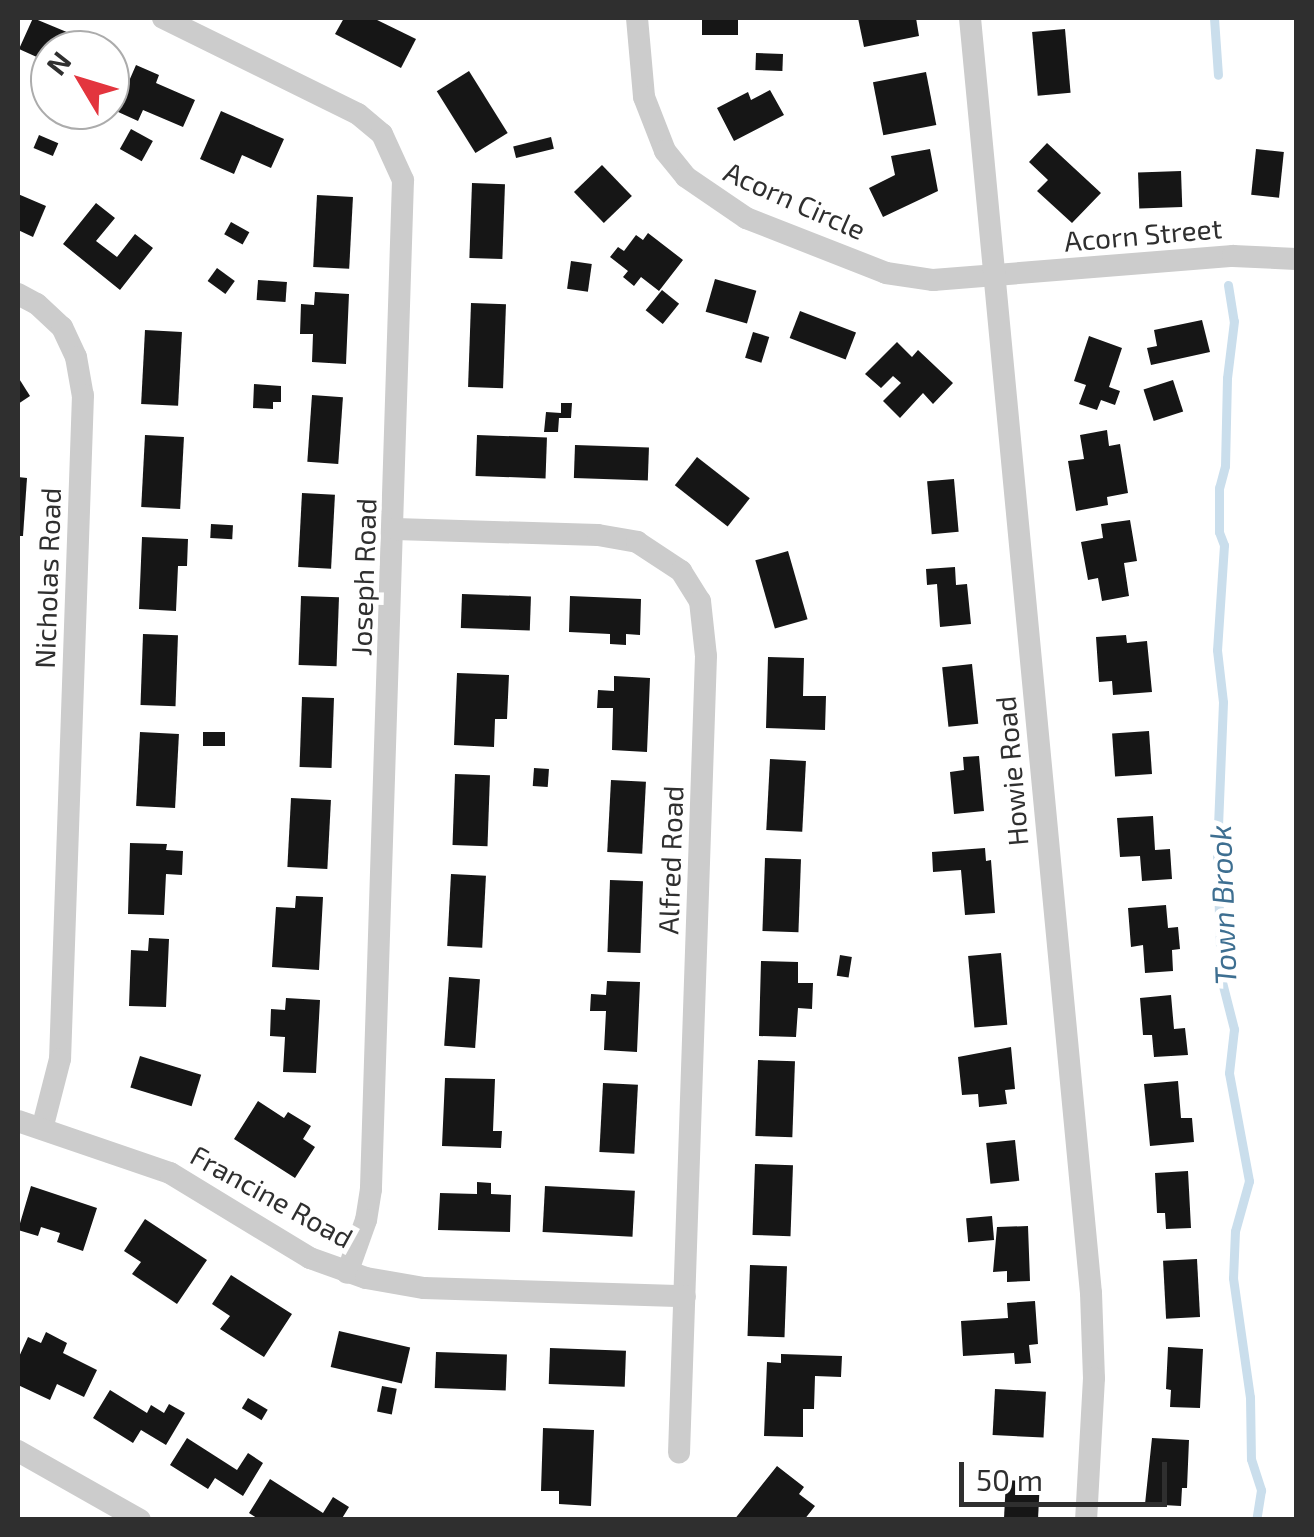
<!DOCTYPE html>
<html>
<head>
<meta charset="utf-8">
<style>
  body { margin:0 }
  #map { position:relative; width:1314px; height:1537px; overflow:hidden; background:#fff; font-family:"Exo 2",sans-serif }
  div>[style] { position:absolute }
  .stream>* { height:9px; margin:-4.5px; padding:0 4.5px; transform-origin:4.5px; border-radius:4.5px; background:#cadeec }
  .building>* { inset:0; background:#161616; transform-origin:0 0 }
  .minor>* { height:22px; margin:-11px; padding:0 11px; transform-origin:11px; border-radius:11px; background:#ccc }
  span { translate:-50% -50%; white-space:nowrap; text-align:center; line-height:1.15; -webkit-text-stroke:10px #fff; paint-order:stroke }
  .street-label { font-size:28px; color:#2f2f2f }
  .water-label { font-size:30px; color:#3e6f91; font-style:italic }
  .frame { position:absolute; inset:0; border:20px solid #2f2f2f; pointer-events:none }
  .north { position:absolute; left:30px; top:30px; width:100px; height:100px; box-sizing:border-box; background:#fff; border:2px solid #acacac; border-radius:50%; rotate:308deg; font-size:28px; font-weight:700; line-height:40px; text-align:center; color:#2f2f2f }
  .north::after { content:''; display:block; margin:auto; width:35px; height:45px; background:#e3353e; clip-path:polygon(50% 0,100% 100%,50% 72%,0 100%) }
  .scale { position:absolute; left:959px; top:1462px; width:208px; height:45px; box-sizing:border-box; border:5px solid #2f2f2f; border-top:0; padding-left:12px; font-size:30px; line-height:35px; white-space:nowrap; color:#2f2f2f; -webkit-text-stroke:8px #fff; paint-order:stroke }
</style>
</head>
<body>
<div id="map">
  <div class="stream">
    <div style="left:1214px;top:18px;width:57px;rotate:86deg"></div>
    <div style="left:1228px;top:285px;width:36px;rotate:81deg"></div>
    <div style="left:1234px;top:321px;width:57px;rotate:97deg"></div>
    <div style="left:1227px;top:378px;width:88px;rotate:91.3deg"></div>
    <div style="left:1225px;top:466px;width:23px;rotate:105deg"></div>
    <div style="left:1219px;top:488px;width:44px;rotate:90deg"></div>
    <div style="left:1219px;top:532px;width:14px;rotate:69deg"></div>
    <div style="left:1224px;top:545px;width:105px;rotate:93.8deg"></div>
    <div style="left:1217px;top:650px;width:52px;rotate:83.4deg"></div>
    <div style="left:1223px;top:702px;width:149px;rotate:92.3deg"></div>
    <div style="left:1217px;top:851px;width:127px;rotate:88.2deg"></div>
    <div style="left:1221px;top:978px;width:53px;rotate:75.7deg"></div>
    <div style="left:1234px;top:1029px;width:44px;rotate:96.5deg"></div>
    <div style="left:1229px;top:1073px;width:110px;rotate:79.5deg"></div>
    <div style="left:1249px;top:1181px;width:52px;rotate:105.6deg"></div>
    <div style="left:1235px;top:1231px;width:47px;rotate:92.4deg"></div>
    <div style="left:1233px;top:1278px;width:120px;rotate:81.9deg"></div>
    <div style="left:1250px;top:1397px;width:62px;rotate:89.1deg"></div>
    <div style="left:1251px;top:1459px;width:33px;rotate:72deg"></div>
    <div style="left:1261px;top:1490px;width:30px;rotate:99deg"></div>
  </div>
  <div class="building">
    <div style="clip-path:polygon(33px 18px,98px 45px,96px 50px,50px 50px,50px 63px,19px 49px)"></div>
    <div style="clip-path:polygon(344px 18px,373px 18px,416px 39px,401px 68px,335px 34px)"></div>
    <div style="left:702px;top:18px;width:36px;height:17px"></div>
    <div style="clip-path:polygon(858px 18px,916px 18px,919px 36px,864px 47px)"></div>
    <div style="left:1065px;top:29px;width:64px;height:33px;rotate:85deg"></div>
    <div style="left:756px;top:53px;width:27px;height:17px;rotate:2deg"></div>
    <div style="clip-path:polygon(136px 65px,159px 75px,156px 83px,195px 100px,183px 127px,143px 110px,138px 121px,116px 111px)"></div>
    <div style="left:469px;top:71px;width:73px;height:38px;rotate:58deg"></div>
    <div style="left:926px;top:72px;width:54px;height:54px;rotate:79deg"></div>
    <div style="clip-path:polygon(770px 90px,784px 115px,734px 141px,717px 108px,748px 92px,751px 100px)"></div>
    <div style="clip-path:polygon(221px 111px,284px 139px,271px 168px,242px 155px,234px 174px,200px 159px)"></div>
    <div style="left:131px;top:129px;width:25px;height:23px;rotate:29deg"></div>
    <div style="left:39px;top:135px;width:21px;height:14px;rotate:23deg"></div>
    <div style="left:551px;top:137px;width:12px;height:39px;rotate:76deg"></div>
    <div style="clip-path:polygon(1047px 143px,1101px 193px,1072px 223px,1037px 191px,1048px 180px,1029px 162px)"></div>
    <div style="clip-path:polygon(930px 149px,938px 191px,883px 217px,869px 188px,895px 175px,891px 156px)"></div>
    <div style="left:1256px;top:149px;width:28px;height:46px;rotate:6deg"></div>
    <div style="left:602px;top:165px;width:43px;height:39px;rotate:46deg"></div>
    <div style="left:1181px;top:171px;width:36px;height:43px;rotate:88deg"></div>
    <div style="left:472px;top:183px;width:33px;height:75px;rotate:2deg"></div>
    <div style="clip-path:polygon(18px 194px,46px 206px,33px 237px,18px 230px)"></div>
    <div style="left:317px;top:195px;width:36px;height:72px;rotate:3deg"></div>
    <div style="clip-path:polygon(96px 203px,115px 218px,96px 241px,117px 257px,135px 234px,153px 248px,120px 290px,63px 244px)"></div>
    <div style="left:231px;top:222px;width:21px;height:14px;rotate:29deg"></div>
    <div style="clip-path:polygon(648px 233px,683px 260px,659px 291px,641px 277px,634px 286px,623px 277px,628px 271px,610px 257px,618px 247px,624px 251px,636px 235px,643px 240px)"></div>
    <div style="left:571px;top:261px;width:21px;height:28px;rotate:8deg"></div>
    <div style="left:217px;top:268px;width:22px;height:16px;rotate:36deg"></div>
    <div style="left:715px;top:279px;width:43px;height:34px;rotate:16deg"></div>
    <div style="left:258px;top:280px;width:29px;height:20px;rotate:4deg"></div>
    <div style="left:662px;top:290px;width:22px;height:26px;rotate:39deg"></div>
    <div style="clip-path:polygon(315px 292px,349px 294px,346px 364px,312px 362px,313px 334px,300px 334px,301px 304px,314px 305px)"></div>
    <div style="left:471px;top:303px;width:35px;height:84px;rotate:2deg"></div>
    <div style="left:800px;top:311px;width:60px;height:29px;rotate:21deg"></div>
    <div style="clip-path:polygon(1202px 320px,1210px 352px,1151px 365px,1147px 348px,1157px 346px,1154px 330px)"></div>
    <div style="left:145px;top:330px;width:37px;height:74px;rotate:3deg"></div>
    <div style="left:753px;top:332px;width:17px;height:27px;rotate:17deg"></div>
    <div style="clip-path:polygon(1089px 336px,1122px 348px,1109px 387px,1120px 391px,1115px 405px,1101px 400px,1097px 410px,1079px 404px,1086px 385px,1074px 381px)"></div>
    <div style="clip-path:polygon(897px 342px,912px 357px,918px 350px,953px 383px,933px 404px,923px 393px,900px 418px,883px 401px,901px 383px,893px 376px,881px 388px,865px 374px)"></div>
    <div style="clip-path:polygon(18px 377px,30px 396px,18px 404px)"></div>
    <div style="left:1173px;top:380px;width:33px;height:31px;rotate:72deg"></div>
    <div style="clip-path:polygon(254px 384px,281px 386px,281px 402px,273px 402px,273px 409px,253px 408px)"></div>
    <div style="left:312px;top:395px;width:31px;height:67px;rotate:4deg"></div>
    <div style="clip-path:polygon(561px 403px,572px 403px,571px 418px,559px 418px,558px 432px,544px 432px,546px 412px,561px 413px)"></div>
    <div style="clip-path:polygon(1107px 430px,1109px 446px,1120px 444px,1128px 493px,1107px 497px,1108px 505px,1076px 511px,1068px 461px,1084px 459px,1080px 435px)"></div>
    <div style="left:145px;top:435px;width:39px;height:72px;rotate:3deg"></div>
    <div style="left:477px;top:435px;width:70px;height:41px;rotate:2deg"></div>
    <div style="left:575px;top:445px;width:74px;height:33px;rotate:2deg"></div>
    <div style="left:697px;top:457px;width:67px;height:36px;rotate:38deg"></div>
    <div style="clip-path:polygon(18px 477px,27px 478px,23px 536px,18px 536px)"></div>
    <div style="left:954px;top:479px;width:53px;height:27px;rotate:85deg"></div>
    <div style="left:302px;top:493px;width:33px;height:74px;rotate:3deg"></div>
    <div style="clip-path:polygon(1130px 520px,1137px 561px,1124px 563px,1129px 596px,1102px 601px,1098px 578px,1088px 580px,1081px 542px,1103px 538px,1101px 524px)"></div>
    <div style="left:211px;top:524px;width:22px;height:14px;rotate:3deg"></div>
    <div style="clip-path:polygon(142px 537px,188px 539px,187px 566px,178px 566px,176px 611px,139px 609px)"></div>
    <div style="left:788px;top:551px;width:71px;height:34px;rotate:74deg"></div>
    <div style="clip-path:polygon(955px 567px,956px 585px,967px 584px,971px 624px,940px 627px,937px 584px,927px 585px,926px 569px)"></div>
    <div style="left:462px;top:594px;width:69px;height:34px;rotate:2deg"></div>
    <div style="left:301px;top:596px;width:38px;height:69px;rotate:2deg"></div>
    <div style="clip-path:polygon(570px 596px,641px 599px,640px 635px,626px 634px,626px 645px,610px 644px,610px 634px,569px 632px)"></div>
    <div style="left:143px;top:634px;width:35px;height:71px;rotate:2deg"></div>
    <div style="clip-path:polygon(1126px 635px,1127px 643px,1147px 641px,1152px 692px,1113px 695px,1112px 681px,1099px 682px,1096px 637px)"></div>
    <div style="clip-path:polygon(768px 657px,804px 658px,803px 696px,826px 696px,825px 730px,766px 728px)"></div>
    <div style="left:972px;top:664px;width:60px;height:30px;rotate:84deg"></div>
    <div style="clip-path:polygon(457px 673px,509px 675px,507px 719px,495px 719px,494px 747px,454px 745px)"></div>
    <div style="clip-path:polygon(614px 676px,650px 678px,647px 752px,612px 750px,613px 708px,597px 708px,598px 690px,614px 691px)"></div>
    <div style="left:302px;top:697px;width:32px;height:70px;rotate:2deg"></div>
    <div style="left:1149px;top:731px;width:43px;height:37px;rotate:86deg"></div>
    <div style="left:140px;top:732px;width:39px;height:74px;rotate:3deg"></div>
    <div style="left:203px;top:732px;width:22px;height:14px"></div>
    <div style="clip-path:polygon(979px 756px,984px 811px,954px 814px,950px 772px,964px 770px,963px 757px)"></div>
    <div style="left:770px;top:759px;width:36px;height:71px;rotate:3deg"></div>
    <div style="left:534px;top:768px;width:15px;height:18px;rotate:4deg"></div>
    <div style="left:455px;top:774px;width:35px;height:71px;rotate:2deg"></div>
    <div style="left:611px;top:780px;width:35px;height:72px;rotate:3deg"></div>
    <div style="left:291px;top:798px;width:40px;height:69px;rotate:3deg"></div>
    <div style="clip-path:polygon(1153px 816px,1155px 850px,1170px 849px,1172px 879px,1142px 881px,1140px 856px,1120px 857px,1117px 818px)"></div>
    <div style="clip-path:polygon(130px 843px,167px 844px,166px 850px,183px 851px,182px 875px,166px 874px,164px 915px,128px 914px)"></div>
    <div style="clip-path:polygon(985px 848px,986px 861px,991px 860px,995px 913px,965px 915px,961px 870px,933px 872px,932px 852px)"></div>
    <div style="left:765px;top:858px;width:36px;height:73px;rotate:2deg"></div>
    <div style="left:451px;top:874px;width:35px;height:72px;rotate:3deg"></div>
    <div style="left:610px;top:880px;width:33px;height:72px;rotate:2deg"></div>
    <div style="clip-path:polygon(296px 896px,323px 897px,319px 970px,272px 967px,276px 907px,295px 908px)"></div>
    <div style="clip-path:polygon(1166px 905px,1168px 928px,1178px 927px,1180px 949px,1172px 950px,1173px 971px,1145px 973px,1143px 945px,1131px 947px,1128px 908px)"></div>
    <div style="clip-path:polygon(149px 938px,169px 939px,166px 1007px,129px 1006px,131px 950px,148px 951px)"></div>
    <div style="left:1001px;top:953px;width:72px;height:33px;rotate:85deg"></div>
    <div style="left:840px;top:955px;width:12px;height:21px;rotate:9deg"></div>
    <div style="clip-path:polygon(761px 961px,798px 962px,798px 983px,813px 983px,812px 1009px,798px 1008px,796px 1037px,759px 1036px)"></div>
    <div style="left:449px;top:977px;width:31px;height:69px;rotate:4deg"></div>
    <div style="clip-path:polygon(607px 981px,640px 982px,637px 1052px,604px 1050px,606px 1011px,590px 1011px,591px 994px,606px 995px)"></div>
    <div style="clip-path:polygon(1171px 995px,1174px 1029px,1185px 1028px,1188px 1055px,1154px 1057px,1152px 1035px,1143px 1035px,1140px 998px)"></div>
    <div style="clip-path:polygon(286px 998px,320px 1000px,316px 1073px,283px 1072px,285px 1037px,270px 1036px,271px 1009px,285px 1010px)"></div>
    <div style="clip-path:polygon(1011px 1047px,1015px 1089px,1005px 1090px,1007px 1104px,979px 1107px,978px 1094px,962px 1095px,958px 1057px)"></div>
    <div style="left:140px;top:1056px;width:64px;height:33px;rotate:17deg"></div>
    <div style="left:758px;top:1060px;width:37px;height:76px;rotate:2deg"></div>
    <div style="clip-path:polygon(445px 1078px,495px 1079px,493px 1131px,502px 1131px,501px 1148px,442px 1146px)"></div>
    <div style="clip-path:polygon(1178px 1081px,1181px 1118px,1192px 1118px,1194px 1142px,1150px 1146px,1144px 1084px)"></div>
    <div style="left:603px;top:1083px;width:35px;height:69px;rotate:3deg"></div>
    <div style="clip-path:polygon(258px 1101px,284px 1118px,288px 1112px,311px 1126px,303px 1139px,315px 1147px,295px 1178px,234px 1139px)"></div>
    <div style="left:1015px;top:1140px;width:41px;height:29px;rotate:84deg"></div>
    <div style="left:755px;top:1164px;width:38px;height:71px;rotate:2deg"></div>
    <div style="clip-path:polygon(1188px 1171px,1191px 1228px,1166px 1229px,1165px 1213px,1157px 1213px,1155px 1173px)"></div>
    <div style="clip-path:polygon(477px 1182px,491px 1183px,491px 1194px,511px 1195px,510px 1232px,438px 1230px,440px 1193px,477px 1194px)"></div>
    <div style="clip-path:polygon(31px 1186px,97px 1208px,83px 1251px,57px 1242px,60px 1233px,41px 1227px,38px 1236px,18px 1230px)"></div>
    <div style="left:545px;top:1186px;width:90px;height:46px;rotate:3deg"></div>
    <div style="left:992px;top:1216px;width:24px;height:26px;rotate:85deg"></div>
    <div style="clip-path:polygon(145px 1219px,207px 1260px,177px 1304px,132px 1274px,141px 1262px,124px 1251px)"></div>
    <div style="clip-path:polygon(1028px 1226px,1030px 1281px,1007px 1282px,1007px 1271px,993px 1272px,997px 1227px)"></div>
    <div style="left:1197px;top:1259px;width:58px;height:34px;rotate:87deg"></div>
    <div style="left:750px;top:1265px;width:37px;height:71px;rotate:2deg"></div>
    <div style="clip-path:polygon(231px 1275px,292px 1314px,264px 1357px,220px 1329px,230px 1316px,212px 1304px)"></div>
    <div style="clip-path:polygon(1035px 1301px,1038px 1344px,1029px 1345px,1031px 1363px,1015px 1364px,1014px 1353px,963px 1356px,961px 1321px,1008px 1318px,1007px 1303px)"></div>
    <div style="left:339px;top:1331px;width:73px;height:37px;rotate:13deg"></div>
    <div style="clip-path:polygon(46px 1332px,67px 1343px,63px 1353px,97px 1370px,84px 1397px,57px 1384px,50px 1400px,18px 1385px,18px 1359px,28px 1337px,41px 1343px)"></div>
    <div style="clip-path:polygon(1168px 1347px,1203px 1349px,1200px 1408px,1170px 1407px,1171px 1390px,1166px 1389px)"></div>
    <div style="left:550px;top:1348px;width:76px;height:36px;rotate:2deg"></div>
    <div style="left:436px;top:1352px;width:71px;height:36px;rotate:2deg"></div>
    <div style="clip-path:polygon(781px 1354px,842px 1356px,841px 1377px,815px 1376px,814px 1409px,803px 1409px,803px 1437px,764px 1436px,767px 1362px,781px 1363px)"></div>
    <div style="left:382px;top:1386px;width:15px;height:26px;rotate:11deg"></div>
    <div style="left:995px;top:1389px;width:51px;height:46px;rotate:3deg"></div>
    <div style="clip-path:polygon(110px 1390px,147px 1413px,151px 1405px,164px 1413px,169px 1404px,185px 1413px,166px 1445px,141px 1430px,133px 1443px,93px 1418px)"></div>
    <div style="left:248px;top:1398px;width:23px;height:12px;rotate:31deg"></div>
    <div style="clip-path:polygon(543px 1428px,594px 1430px,591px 1506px,559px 1504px,559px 1491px,541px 1491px)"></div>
    <div style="clip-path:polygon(187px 1438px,237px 1470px,248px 1453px,263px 1463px,243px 1496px,215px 1478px,208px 1489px,170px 1465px)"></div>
    <div style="clip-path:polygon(1152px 1438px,1189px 1440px,1187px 1488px,1182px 1488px,1181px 1506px,1145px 1504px)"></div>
    <div style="clip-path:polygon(777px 1466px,804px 1487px,799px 1494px,815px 1506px,804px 1520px,734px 1520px)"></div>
    <div style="clip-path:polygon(270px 1479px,323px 1513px,333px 1497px,349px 1507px,341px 1520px,260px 1520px,249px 1513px)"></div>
    <div style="left:1006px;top:1480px;width:34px;height:40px;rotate:3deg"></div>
  </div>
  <div class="minor">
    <div style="left:163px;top:18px;width:217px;rotate:26.2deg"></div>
    <div style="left:358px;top:114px;width:31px;rotate:40deg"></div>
    <div style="left:382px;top:134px;width:51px;rotate:65.5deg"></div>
    <div style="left:403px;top:180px;width:1010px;rotate:91.82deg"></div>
    <div style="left:371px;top:1189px;width:31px;rotate:99deg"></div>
    <div style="left:366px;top:1220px;width:56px;rotate:109.7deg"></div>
    <div style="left:637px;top:18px;width:79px;rotate:84.9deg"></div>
    <div style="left:644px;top:97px;width:58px;rotate:68.7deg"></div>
    <div style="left:665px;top:151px;width:33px;rotate:51deg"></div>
    <div style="left:686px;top:177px;width:73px;rotate:34.3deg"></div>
    <div style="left:746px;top:218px;width:150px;rotate:21.4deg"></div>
    <div style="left:886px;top:273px;width:48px;rotate:8.5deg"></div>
    <div style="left:933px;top:280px;width:301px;rotate:-4.6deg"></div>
    <div style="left:1233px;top:256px;width:63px;rotate:2.7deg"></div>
    <div style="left:970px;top:18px;width:1281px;rotate:84.58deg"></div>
    <div style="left:1091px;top:1293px;width:85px;rotate:88deg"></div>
    <div style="left:1094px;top:1378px;width:142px;rotate:93.2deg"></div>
    <div style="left:18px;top:294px;width:21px;rotate:28deg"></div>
    <div style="left:37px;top:304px;width:34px;rotate:43deg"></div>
    <div style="left:62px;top:327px;width:33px;rotate:65deg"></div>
    <div style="left:76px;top:357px;width:39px;rotate:80deg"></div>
    <div style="left:83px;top:395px;width:664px;rotate:91.98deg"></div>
    <div style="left:60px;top:1059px;width:72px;rotate:104.4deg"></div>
    <div style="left:395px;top:529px;width:203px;rotate:1.7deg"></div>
    <div style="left:598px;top:535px;width:40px;rotate:10deg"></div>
    <div style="left:637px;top:542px;width:53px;rotate:33.4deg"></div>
    <div style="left:681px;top:571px;width:36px;rotate:58deg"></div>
    <div style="left:700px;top:601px;width:55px;rotate:83.8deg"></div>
    <div style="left:706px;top:656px;width:797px;rotate:91.94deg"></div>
    <div style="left:18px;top:1121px;width:161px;rotate:18.9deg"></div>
    <div style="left:170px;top:1173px;width:164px;rotate:31.3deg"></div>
    <div style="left:310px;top:1258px;width:59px;rotate:19.7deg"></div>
    <div style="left:366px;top:1278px;width:59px;rotate:9.8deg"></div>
    <div style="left:424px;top:1288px;width:261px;rotate:1.8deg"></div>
    <div style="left:18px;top:1451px;width:140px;rotate:29.5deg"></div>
  </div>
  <div class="street-label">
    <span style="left:795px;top:200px;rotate:24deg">Acorn Circle</span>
    <span style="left:1143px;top:234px;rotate:-5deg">Acorn Street</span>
    <span style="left:363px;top:577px;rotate:-88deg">Joseph Road</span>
    <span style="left:47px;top:578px;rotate:-88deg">Nicholas Road</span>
    <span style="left:1011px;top:771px;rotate:-95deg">Howie Road</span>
    <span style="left:670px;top:860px;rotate:-88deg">Alfred Road</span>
    <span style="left:272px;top:1196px;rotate:29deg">Francine Road</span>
  </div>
  <div class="water-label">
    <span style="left:1222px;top:905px;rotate:-92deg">Town Brook</span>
  </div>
  <div class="frame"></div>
  <div class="north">N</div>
  <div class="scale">50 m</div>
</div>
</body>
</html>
